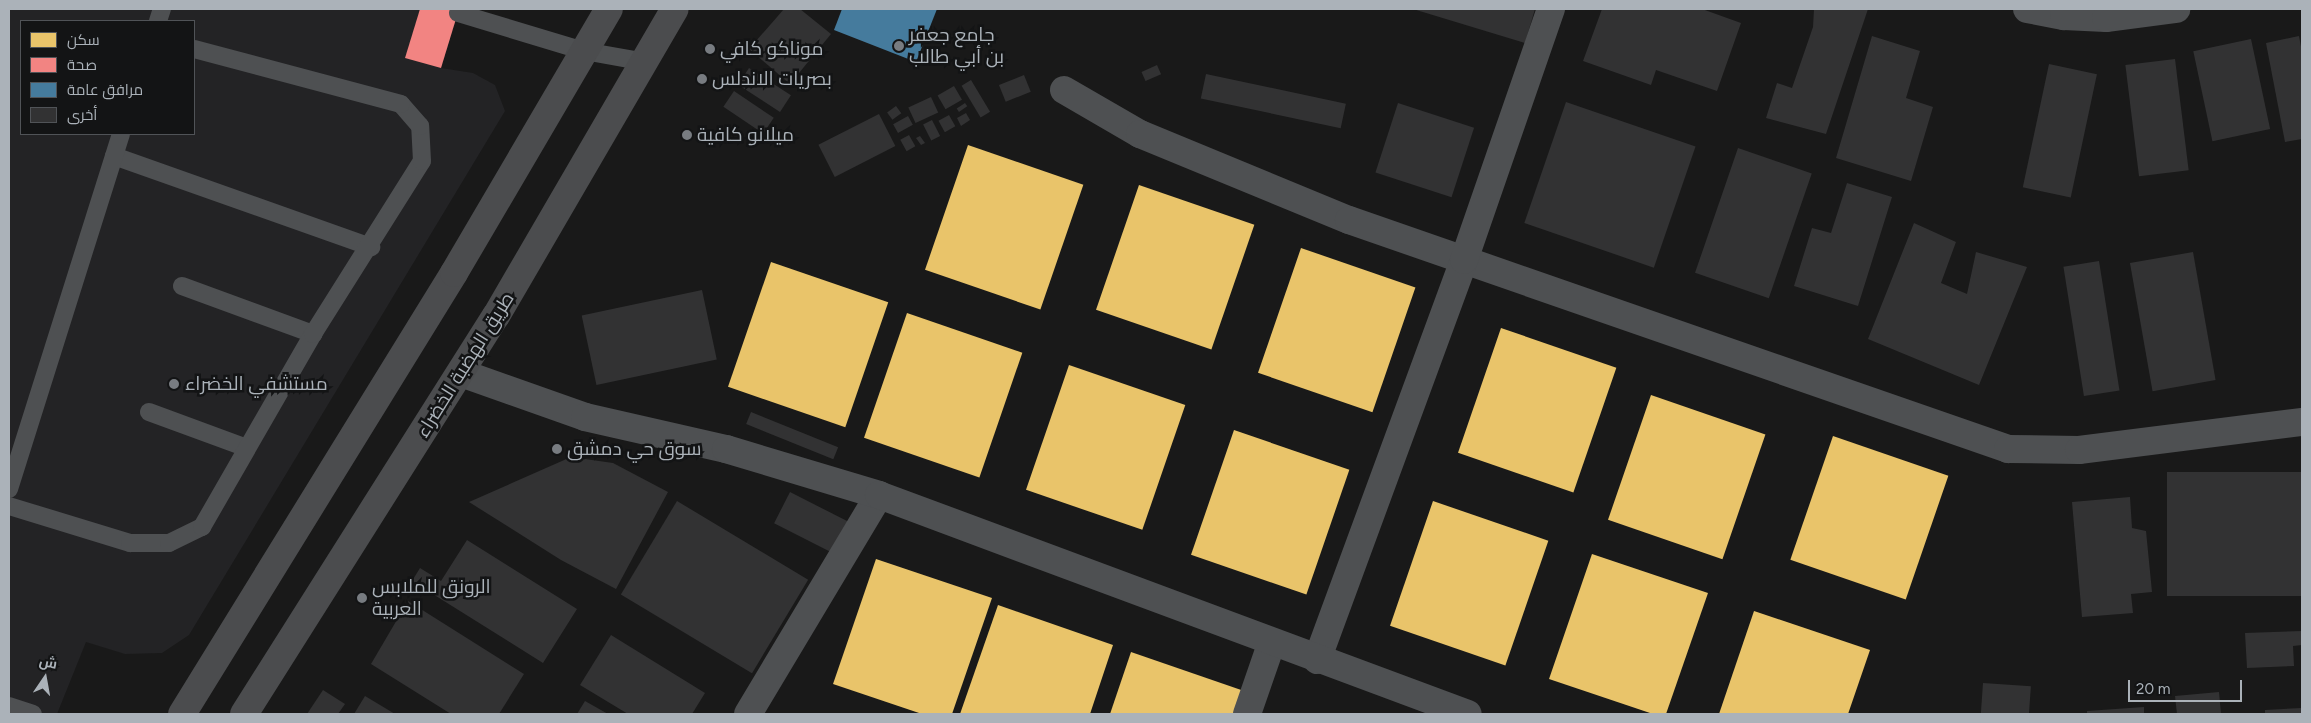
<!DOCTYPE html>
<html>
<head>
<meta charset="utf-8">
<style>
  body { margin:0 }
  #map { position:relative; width:2311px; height:723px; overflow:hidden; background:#191919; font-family:Figtree,Cairo,sans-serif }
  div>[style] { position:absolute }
  .built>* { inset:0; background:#232325 }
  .homes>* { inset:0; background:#e9c46a; transform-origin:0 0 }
  .health>* { inset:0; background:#f28482 }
  .public>* { inset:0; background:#457b9d }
  .building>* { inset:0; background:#323233; transform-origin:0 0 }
  .service>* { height:18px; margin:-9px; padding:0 9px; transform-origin:9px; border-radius:9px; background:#4e5052 }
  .minor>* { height:28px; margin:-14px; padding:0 14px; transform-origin:14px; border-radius:14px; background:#4e5052 }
  .tertiary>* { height:28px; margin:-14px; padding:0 14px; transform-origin:14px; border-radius:14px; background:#4e5052 }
  .primary>* { height:28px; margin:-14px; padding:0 14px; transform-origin:14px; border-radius:14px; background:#4b4c4e }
  .dots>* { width:14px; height:14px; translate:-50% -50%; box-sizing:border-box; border:2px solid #131415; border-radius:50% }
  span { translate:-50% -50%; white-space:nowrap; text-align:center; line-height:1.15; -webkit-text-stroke:5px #131415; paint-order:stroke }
  .poi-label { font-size:19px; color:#abb2b9 }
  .left { translate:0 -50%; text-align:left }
  .street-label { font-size:19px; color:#abb2b9 }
  .frame { position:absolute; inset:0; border:10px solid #abb2b9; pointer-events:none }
  .legend { position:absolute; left:20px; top:20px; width:175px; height:115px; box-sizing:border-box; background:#131415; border:1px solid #505357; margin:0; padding:6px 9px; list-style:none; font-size:15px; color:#abb2b9 }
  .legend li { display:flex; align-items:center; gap:10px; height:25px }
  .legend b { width:25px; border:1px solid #505357 }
  .north { position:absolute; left:20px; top:653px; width:50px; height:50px; -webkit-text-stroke:4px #131415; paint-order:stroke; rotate:12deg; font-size:14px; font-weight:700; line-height:20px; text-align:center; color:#abb2b9 }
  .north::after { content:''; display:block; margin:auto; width:18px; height:22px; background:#abb2b9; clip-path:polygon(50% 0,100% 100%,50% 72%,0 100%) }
  .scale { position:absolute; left:2128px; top:680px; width:114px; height:22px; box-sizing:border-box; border:2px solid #abb2b9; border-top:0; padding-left:6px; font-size:15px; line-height:18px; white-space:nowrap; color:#abb2b9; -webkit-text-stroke:4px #131415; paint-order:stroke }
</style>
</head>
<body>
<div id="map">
  <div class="built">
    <div style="clip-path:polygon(evenodd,9px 9px,459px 9px,441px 68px,473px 73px,495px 85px,505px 111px,189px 635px,162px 653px,125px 654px,86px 642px,57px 714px,9px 714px,9px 9px,21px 21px,194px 21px,194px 134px,21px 134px,21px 21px)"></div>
  </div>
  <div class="homes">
    <div style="left:968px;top:145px;width:122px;height:132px;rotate:19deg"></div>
    <div style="left:1139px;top:185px;width:122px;height:132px;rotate:19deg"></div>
    <div style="left:1301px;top:248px;width:121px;height:132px;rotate:19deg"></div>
    <div style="left:771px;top:262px;width:124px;height:132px;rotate:19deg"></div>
    <div style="left:907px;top:313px;width:122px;height:132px;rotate:19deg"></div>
    <div style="left:1501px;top:328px;width:122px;height:132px;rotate:19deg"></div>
    <div style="left:1069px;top:365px;width:123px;height:132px;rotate:19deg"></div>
    <div style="left:1651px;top:395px;width:121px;height:132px;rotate:19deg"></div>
    <div style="left:1234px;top:430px;width:122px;height:132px;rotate:19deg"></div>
    <div style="left:1833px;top:436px;width:122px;height:131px;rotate:19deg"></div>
    <div style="left:1433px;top:501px;width:122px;height:132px;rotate:19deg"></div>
    <div style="clip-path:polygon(1592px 554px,1708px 593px,1666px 714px,1653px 714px,1549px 679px)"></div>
    <div style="clip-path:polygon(876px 559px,992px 598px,952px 714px,922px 714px,833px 684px)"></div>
    <div style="clip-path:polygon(998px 605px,1113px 645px,1090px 714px,960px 714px)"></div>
    <div style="clip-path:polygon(1754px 611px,1870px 650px,1848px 714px,1719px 714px)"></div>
    <div style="clip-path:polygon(1131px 652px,1247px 692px,1239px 714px,1110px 714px)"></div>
  </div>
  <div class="health">
    <div style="clip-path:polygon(420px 9px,459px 9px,441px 68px,405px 58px)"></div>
  </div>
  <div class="public">
    <div style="clip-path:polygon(842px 9px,937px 9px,916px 62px,834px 30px)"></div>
  </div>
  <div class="building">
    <div style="clip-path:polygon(784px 9px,800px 9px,831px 34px,790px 84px,749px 49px)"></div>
    <div style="clip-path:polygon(1413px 9px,1535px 9px,1525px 43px)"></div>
    <div style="clip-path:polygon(1602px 9px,1702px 9px,1741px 23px,1717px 91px,1656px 70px,1651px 85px,1583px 61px)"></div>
    <div style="clip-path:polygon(1814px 9px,1868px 9px,1826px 134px,1766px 118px,1777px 83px,1792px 88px,1813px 27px)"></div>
    <div style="clip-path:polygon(1872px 36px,1920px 51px,1906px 98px,1933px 107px,1911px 181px,1836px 158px)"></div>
    <div style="clip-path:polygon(2299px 36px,2302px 52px,2302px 139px,2285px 142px,2266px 43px)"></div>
    <div style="left:2251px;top:39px;width:92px;height:59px;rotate:78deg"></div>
    <div style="left:2175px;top:59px;width:112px;height:50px;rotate:83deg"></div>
    <div style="left:2049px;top:64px;width:49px;height:126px;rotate:12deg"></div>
    <div style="left:1157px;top:65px;width:10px;height:17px;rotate:66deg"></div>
    <div style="left:749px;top:68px;width:50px;height:20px;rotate:33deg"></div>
    <div style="left:1206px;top:74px;width:143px;height:25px;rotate:12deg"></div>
    <div style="left:1024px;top:75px;width:18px;height:27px;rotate:68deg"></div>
    <div style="left:971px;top:80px;width:37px;height:11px;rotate:59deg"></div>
    <div style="left:954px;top:86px;width:16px;height:19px;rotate:60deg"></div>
    <div style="left:734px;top:91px;width:48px;height:19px;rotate:34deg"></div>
    <div style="left:931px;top:97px;width:17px;height:25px;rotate:65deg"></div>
    <div style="left:1566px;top:102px;width:137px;height:128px;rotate:19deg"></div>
    <div style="left:965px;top:103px;width:4px;height:10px;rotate:56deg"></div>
    <div style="left:1398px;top:103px;width:80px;height:73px;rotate:18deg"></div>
    <div style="left:896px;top:106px;width:9px;height:11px;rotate:54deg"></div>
    <div style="clip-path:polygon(966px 113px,970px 120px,961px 126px,957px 118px)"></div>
    <div style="left:879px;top:114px;width:36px;height:68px;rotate:63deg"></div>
    <div style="left:949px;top:115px;width:13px;height:12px;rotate:61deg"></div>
    <div style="left:908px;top:116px;width:10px;height:17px;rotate:61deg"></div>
    <div style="left:932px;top:120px;width:18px;height:10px;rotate:63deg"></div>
    <div style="left:909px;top:135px;width:13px;height:10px;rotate:61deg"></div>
    <div style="clip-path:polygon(920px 136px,925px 143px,921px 145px,916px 138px)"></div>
    <div style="left:1738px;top:148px;width:78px;height:132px;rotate:19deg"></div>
    <div style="clip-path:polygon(1847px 183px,1892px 197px,1858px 306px,1794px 286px,1812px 228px,1831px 233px)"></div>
    <div style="clip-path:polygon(1914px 223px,1956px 242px,1941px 283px,1967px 294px,1976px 252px,2027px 267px,1979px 385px,1868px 339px)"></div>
    <div style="left:2193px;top:252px;width:130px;height:64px;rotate:80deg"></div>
    <div style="left:2099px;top:261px;width:131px;height:36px;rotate:81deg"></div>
    <div style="left:702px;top:290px;width:71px;height:123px;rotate:78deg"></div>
    <div style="left:751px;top:412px;width:94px;height:13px;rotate:22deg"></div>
    <div style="clip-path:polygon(571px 457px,613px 463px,668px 492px,616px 589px,561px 560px,469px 502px)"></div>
    <div style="left:2302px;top:472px;width:124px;height:135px;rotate:90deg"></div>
    <div style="left:790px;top:492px;width:68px;height:35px;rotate:27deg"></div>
    <div style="clip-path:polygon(2130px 497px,2132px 528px,2146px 531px,2152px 592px,2131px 594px,2133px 613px,2082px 617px,2072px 502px)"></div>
    <div style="left:677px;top:501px;width:153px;height:109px;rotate:31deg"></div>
    <div style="clip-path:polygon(467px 540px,577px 609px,543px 663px,412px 581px,420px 568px,441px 581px)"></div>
    <div style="clip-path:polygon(408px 601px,524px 674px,499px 714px,451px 714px,371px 664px)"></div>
    <div style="clip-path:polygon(2302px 631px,2302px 645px,2293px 646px,2294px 666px,2247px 668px,2245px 633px)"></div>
    <div style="clip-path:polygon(611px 635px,705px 693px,692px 714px,628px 714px,580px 685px)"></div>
    <div style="left:1983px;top:683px;width:48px;height:31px;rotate:4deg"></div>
    <div style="clip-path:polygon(323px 690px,345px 704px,338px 714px,307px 714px)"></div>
    <div style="clip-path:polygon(2219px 692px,2221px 714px,2177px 714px,2175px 696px)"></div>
    <div style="clip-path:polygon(365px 696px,395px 714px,354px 714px)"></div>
    <div style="clip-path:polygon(585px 701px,608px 714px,577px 714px)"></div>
    <div style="clip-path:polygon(2144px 707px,2144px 714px,2087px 714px,2087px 711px)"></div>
    <div style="clip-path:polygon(2302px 708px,2302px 714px,2265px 714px,2265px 710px)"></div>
  </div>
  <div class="service">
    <div style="left:458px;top:13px;width:132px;rotate:16.8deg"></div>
    <div style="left:584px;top:51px;width:62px;rotate:10.2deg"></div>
    <div style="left:158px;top:21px;width:13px;rotate:-72deg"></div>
    <div style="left:114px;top:156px;width:273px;rotate:19.5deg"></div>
    <div style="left:182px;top:286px;width:140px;rotate:20.1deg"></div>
    <div style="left:149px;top:412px;width:104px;rotate:20.2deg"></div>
    <div style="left:9px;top:489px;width:372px;rotate:-72.5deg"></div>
    <div style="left:9px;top:506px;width:127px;rotate:17deg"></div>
    <div style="left:130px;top:543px;width:39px"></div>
    <div style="left:169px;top:543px;width:37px;rotate:-26deg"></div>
    <div style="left:202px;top:527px;width:223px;rotate:-60.1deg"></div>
    <div style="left:313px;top:334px;width:204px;rotate:-57.8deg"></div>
    <div style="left:422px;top:161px;width:35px;rotate:-93deg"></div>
    <div style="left:420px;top:126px;width:29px;rotate:-131deg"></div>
    <div style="left:401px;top:104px;width:214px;rotate:-165.1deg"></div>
    <div style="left:9px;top:706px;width:25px;rotate:18deg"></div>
  </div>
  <div class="minor">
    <div style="left:2027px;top:9px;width:38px;rotate:11deg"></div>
    <div style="left:2064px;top:16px;width:42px;rotate:2.7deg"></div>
    <div style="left:2106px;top:18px;width:71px;rotate:-7.3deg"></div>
    <div style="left:1064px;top:90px;width:88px;rotate:30.1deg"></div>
    <div style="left:1140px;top:134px;width:226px;rotate:22.4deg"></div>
    <div style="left:1349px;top:220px;width:698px;rotate:19.16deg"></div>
    <div style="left:2008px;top:449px;width:71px;rotate:0.8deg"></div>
    <div style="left:2079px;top:450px;width:225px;rotate:-7.2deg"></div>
    <div style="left:1317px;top:660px;width:426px;rotate:-69.8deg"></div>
    <div style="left:1464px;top:260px;width:266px;rotate:-70.9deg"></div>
    <div style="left:748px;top:714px;width:255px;rotate:-59.1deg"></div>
    <div style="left:1247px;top:714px;width:76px;rotate:-70.9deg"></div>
  </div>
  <div class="tertiary">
    <div style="left:461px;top:373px;width:132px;rotate:19.5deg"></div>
    <div style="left:585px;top:417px;width:145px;rotate:12.8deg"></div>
    <div style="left:726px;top:449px;width:160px;rotate:16.7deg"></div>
    <div style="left:879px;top:495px;width:628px;rotate:20.4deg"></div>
  </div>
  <div class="primary">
    <div style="left:182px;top:714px;width:518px;rotate:-58.33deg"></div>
    <div style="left:454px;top:273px;width:306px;rotate:-59.6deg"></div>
    <div style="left:244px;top:714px;width:471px;rotate:-57.7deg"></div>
    <div style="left:496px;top:316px;width:355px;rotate:-59.8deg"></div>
  </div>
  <div class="dots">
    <div style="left:899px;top:46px;background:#787c81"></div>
    <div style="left:710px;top:49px;background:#787c81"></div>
    <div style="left:702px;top:79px;background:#787c81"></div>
    <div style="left:687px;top:135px;background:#787c81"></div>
    <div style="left:174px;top:384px;background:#787c81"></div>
    <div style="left:557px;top:449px;background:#787c81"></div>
    <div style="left:362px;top:598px;background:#787c81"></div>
  </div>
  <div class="poi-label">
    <span class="left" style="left:909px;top:46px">جامع جعفر<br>بن أبي طالب</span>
    <span class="left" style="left:720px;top:49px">موناكو كافي</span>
    <span class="left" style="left:712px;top:79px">بصريات الاندلس</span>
    <span class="left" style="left:697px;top:135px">ميلانو كافية</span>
    <span class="left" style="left:185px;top:384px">مستشفي الخضراء</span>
    <span class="left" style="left:567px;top:449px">سوق حي دمشق</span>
    <span class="left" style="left:372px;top:598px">الرونق للملابس<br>العربية</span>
  </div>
  <div class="street-label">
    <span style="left:465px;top:365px;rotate:-58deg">طريق الهضبة الخضراء</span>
  </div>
  <div class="frame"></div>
  <ul class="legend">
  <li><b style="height:14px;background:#e9c46a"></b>سكن</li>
  <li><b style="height:14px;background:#f28482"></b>صحة</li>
  <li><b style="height:14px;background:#457b9d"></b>مرافق عامة</li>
  <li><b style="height:14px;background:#323233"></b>أخرى</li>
  </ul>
  <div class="north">ش</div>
  <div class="scale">20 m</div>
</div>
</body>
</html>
